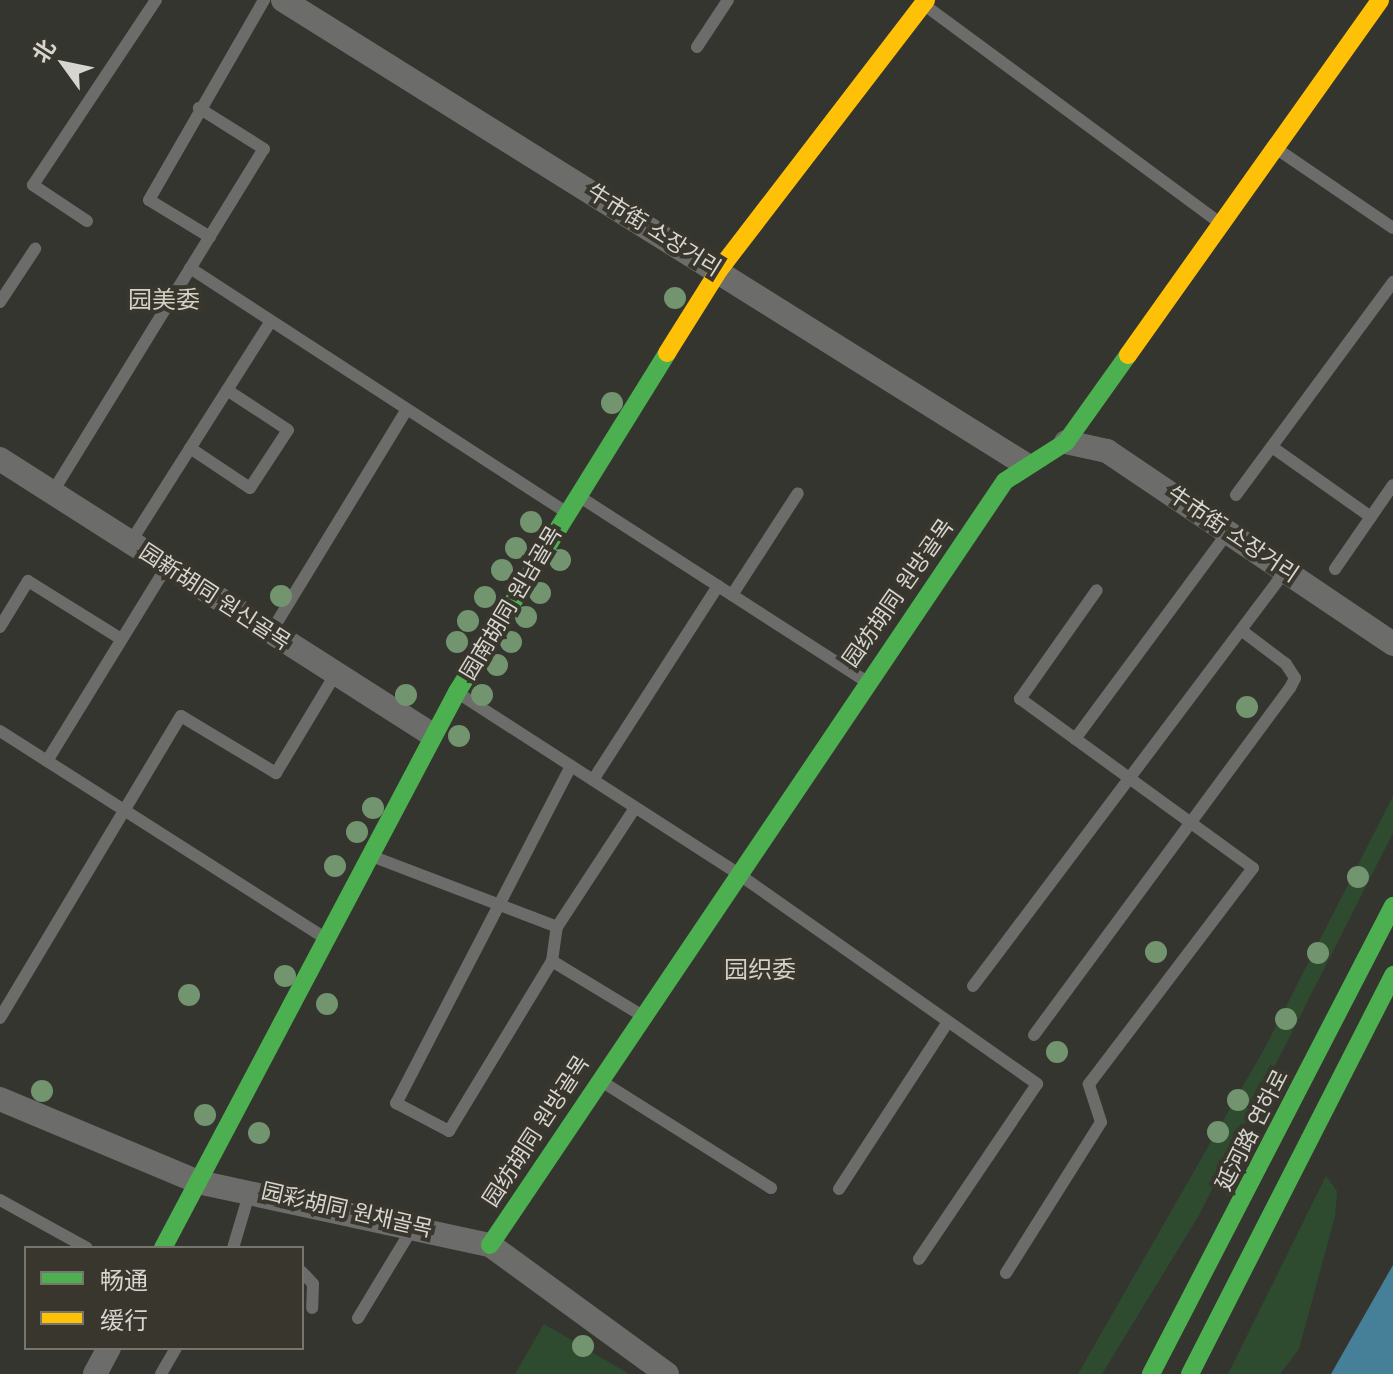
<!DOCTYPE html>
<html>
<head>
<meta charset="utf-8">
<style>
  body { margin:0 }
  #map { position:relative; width:1393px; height:1374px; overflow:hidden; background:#353530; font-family:Raleway,"Noto Sans SC","Noto Sans KR",sans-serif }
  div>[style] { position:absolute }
  .green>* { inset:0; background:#2f4b2f }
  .water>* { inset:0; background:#458098 }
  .lane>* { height:12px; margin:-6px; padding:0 6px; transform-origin:6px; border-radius:6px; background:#6c6c6a }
  .street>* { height:24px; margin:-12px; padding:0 12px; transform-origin:12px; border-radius:12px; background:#6c6c6a }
  .fast>* { height:18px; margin:-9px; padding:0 9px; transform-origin:9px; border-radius:9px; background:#4caf50 }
  .slow>* { height:18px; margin:-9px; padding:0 9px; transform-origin:9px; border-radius:9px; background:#ffc107 }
  .trees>* { width:22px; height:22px; margin:-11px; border-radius:50%; background:#72946f }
  span { translate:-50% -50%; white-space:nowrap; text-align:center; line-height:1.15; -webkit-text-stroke:8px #38362d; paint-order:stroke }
  .street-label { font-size:22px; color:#d6d5cf }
  .neighbourhood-label { font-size:24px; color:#d3d0c5 }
  .legend { position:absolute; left:24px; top:1246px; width:280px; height:104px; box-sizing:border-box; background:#38362d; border:2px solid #77766e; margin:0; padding:10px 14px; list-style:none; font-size:24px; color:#d6d5cf }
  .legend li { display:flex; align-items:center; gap:16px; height:40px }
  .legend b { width:40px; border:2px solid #77766e }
  .north { position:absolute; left:24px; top:24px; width:80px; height:80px; -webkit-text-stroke:6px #38362d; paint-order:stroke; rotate:303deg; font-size:22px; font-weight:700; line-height:32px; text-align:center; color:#d6d5cf }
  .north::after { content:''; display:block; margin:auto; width:28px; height:36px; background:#d6d5cf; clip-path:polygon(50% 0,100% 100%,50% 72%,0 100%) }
</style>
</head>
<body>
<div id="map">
  <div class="green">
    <div style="clip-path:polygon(1393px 796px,1393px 833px,1199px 1215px,1102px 1374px,1078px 1374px,1267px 1044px)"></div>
    <div style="clip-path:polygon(1326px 1176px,1337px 1191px,1335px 1216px,1299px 1349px,1280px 1374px,1228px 1374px)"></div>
    <div style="clip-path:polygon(544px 1324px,629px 1374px,515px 1374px)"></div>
  </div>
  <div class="water">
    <div style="clip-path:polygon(1393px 1265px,1393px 1374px,1331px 1374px)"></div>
  </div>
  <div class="lane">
    <div style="left:923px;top:4px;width:369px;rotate:36.4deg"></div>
    <div style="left:697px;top:47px;width:56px;rotate:-56.6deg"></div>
    <div style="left:1277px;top:149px;width:140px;rotate:34.3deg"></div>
    <div style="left:87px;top:221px;width:65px;rotate:-146.3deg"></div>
    <div style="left:33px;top:185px;width:222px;rotate:-56.4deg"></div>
    <div style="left:210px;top:237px;width:71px;rotate:-148.8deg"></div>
    <div style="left:149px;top:200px;width:231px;rotate:-60.1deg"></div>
    <div style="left:190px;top:268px;width:450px;rotate:33deg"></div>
    <div style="left:0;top:302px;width:64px;rotate:-56.6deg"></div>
    <div style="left:1272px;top:447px;width:121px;rotate:35.3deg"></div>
    <div style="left:190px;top:448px;width:72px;rotate:33.7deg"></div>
    <div style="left:250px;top:488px;width:69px;rotate:-56.8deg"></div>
    <div style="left:288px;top:430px;width:73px;rotate:-146.7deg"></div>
    <div style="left:52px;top:493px;width:404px;rotate:-58.4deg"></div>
    <div style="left:264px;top:149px;width:77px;rotate:-147.8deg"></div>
    <div style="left:1236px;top:495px;width:265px;rotate:-53.6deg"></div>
    <div style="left:580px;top:497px;width:339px;rotate:32.8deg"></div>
    <div style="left:130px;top:543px;width:263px;rotate:-57.6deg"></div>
    <div style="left:1335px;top:569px;width:102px;rotate:-55.4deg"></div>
    <div style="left:732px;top:595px;width:121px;rotate:-57.1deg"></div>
    <div style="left:0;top:627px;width:54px;rotate:-58.7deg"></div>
    <div style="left:28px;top:581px;width:110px;rotate:31.9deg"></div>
    <div style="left:271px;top:632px;width:261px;rotate:-58.6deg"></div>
    <div style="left:458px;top:693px;width:332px;rotate:32.8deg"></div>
    <div style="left:737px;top:873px;width:367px;rotate:35.1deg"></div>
    <div style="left:1037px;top:1084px;width:211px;rotate:124deg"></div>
    <div style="left:0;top:731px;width:385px;rotate:32.5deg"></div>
    <div style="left:1075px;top:739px;width:259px;rotate:-53.5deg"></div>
    <div style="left:47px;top:761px;width:229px;rotate:-58.4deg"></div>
    <div style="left:571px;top:766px;width:380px;rotate:117.4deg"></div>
    <div style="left:396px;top:1103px;width:60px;rotate:27.8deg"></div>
    <div style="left:449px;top:1131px;width:199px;rotate:-58.8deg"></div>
    <div style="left:552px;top:961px;width:34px;rotate:-82deg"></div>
    <div style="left:557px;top:927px;width:142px;rotate:-56.8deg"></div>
    <div style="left:593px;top:780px;width:231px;rotate:-57.2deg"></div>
    <div style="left:374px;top:857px;width:196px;rotate:20.9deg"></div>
    <div style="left:552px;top:961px;width:104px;rotate:31.2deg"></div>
    <div style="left:973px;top:986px;width:521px;rotate:-53.04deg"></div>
    <div style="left:0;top:1018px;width:352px;rotate:-59.1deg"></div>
    <div style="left:181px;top:716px;width:111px;rotate:31deg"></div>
    <div style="left:276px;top:773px;width:117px;rotate:-59deg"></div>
    <div style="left:1034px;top:1035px;width:431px;rotate:-53.6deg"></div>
    <div style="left:1290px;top:688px;width:11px;rotate:-63deg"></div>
    <div style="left:1295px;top:678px;width:17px;rotate:-123deg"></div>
    <div style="left:1286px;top:664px;width:56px;rotate:-142.9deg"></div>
    <div style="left:601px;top:1081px;width:201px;rotate:32.2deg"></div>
    <div style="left:839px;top:1189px;width:199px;rotate:-56.9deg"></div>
    <div style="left:0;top:1200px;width:99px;rotate:28.9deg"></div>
    <div style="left:233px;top:1248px;width:59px;rotate:-73.4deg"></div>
    <div style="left:302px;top:1272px;width:16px;rotate:47deg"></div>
    <div style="left:313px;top:1284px;width:24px;rotate:92deg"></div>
    <div style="left:1006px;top:1273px;width:178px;rotate:-57.8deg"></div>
    <div style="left:1101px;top:1122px;width:40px;rotate:-108deg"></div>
    <div style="left:1089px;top:1084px;width:271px;rotate:-52.8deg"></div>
    <div style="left:1253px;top:868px;width:288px;rotate:-144deg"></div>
    <div style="left:1020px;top:699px;width:133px;rotate:-54.8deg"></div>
    <div style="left:358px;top:1318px;width:104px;rotate:-58.8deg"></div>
    <div style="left:161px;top:1374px;width:30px;rotate:-60deg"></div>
  </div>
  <div class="street">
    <div style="left:283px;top:0;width:873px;rotate:32.03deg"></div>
    <div style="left:1066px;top:442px;width:42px;rotate:12.4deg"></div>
    <div style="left:1107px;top:451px;width:345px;rotate:34deg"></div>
    <div style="left:0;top:459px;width:511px;rotate:32.54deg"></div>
    <div style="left:0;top:1099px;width:215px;rotate:22.7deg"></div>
    <div style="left:198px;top:1182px;width:299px;rotate:12.2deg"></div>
    <div style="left:490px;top:1245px;width:219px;rotate:36.1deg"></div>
    <div style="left:95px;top:1374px;width:30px;rotate:-62deg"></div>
  </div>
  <div class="fast">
    <div style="left:490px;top:1245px;width:921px;rotate:-56.02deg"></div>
    <div style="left:1005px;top:481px;width:72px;rotate:-32.6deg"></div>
    <div style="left:1066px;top:442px;width:107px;rotate:-54.5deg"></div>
    <div style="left:163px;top:1248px;width:629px;rotate:-62.13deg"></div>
    <div style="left:457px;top:692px;width:399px;rotate:-58.2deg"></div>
    <div style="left:1151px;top:1374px;width:527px;rotate:-62.66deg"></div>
    <div style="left:1190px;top:1374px;width:448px;rotate:-63deg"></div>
  </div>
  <div class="slow">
    <div style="left:667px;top:353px;width:98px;rotate:-57.9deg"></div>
    <div style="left:719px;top:270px;width:340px;rotate:-52.5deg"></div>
    <div style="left:1128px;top:355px;width:435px;rotate:-54.6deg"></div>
  </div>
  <div class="trees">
    <div style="left:675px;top:298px"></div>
    <div style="left:612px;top:403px"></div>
    <div style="left:531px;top:522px"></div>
    <div style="left:516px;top:548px"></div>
    <div style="left:560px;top:560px"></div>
    <div style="left:502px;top:570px"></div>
    <div style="left:540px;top:593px"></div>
    <div style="left:281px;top:596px"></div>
    <div style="left:485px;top:597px"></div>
    <div style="left:526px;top:617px"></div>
    <div style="left:468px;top:621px"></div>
    <div style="left:457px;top:642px"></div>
    <div style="left:511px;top:642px"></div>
    <div style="left:497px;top:665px"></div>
    <div style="left:406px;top:695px"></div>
    <div style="left:482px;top:695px"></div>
    <div style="left:1247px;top:707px"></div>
    <div style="left:459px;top:736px"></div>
    <div style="left:373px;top:808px"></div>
    <div style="left:357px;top:832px"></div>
    <div style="left:335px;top:866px"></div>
    <div style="left:1358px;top:877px"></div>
    <div style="left:1156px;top:952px"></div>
    <div style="left:1318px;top:953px"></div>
    <div style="left:285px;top:976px"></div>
    <div style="left:189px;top:995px"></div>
    <div style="left:327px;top:1004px"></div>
    <div style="left:1286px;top:1019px"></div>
    <div style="left:1057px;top:1052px"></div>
    <div style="left:42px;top:1091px"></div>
    <div style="left:1238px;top:1100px"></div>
    <div style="left:205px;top:1115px"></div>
    <div style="left:1218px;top:1132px"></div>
    <div style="left:259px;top:1133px"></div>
    <div style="left:583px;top:1346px"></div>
  </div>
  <div class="street-label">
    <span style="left:654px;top:230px;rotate:32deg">牛市街 소장거리</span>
    <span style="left:1233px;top:534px;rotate:34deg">牛市街 소장거리</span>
    <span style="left:898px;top:593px;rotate:-55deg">园纺胡同 원방골목</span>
    <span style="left:215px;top:597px;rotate:33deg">园新胡同 원신골목</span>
    <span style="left:511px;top:603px;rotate:-59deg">园南胡同 원남골목</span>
    <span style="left:1252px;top:1130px;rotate:-63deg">延河路 연하로</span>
    <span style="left:536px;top:1131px;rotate:-57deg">园纺胡同 원방골목</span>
    <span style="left:347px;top:1210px;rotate:13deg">园彩胡同 원채골목</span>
  </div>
  <div class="neighbourhood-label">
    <span style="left:164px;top:300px">园美委</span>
    <span style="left:760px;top:970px">园织委</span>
  </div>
  <ul class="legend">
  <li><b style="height:10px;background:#4caf50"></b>畅通</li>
  <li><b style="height:10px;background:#ffc107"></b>缓行</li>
  </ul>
  <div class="north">北</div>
</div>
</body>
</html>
